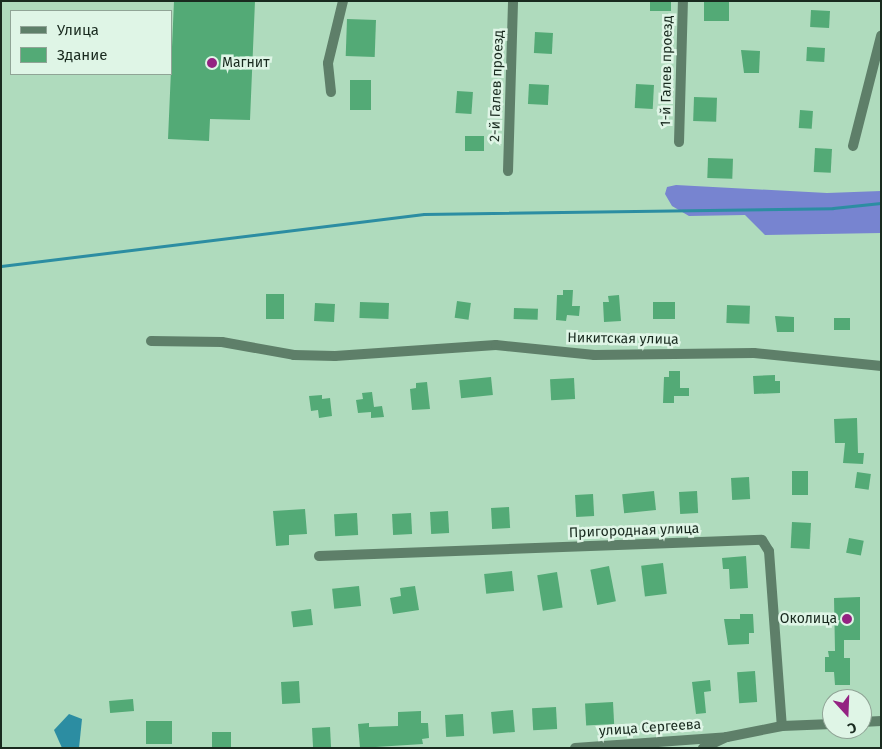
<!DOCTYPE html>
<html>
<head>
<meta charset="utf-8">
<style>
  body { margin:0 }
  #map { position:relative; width:882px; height:749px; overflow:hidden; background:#afdbbd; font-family:"Fira Sans",sans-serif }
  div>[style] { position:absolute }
  .forest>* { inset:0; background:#7784d0 }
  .water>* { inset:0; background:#2c8da2 }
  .stream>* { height:3px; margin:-1.5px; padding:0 1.5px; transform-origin:1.5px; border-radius:1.5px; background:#2c8da2 }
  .building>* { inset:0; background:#53aa76; transform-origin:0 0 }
  .minor>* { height:10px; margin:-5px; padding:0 5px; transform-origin:5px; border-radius:5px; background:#5e7f69 }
  .dots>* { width:14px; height:14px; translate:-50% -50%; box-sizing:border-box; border:2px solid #dff5e6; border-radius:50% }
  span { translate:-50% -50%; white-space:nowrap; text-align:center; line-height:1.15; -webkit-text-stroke:5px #dff5e6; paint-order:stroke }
  .poi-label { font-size:14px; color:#192a1f }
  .left { translate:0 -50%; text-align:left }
  .right { translate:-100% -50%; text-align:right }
  .street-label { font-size:14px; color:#192a1f }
  .frame { position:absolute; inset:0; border:2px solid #192a1f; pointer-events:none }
  .legend { position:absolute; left:10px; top:10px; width:162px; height:65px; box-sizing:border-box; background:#dff5e6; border:1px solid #90a496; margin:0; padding:6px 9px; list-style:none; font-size:15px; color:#192a1f }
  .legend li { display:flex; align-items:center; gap:10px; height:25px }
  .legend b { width:25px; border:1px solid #90a496 }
  .north { position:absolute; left:822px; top:689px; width:50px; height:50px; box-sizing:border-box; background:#dff5e6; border:1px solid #90a496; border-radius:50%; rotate:160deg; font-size:14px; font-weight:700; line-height:20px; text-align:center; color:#192a1f }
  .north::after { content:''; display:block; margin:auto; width:18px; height:22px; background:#942382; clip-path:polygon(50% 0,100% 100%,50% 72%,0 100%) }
</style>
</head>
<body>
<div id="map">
  <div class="forest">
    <div style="clip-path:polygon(676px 185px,827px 193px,881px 191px,881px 233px,765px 235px,745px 215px,689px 216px,672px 206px,665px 194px,667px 187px)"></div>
  </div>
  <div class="water">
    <div style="clip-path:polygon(69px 714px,82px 719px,79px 748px,62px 748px,54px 730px)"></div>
  </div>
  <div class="stream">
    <div style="left:1px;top:266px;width:426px;rotate:-7deg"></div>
    <div style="left:424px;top:214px;width:409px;rotate:-0.8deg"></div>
    <div style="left:833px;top:208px;width:48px;rotate:-5.9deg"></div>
  </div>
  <div class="building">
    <div style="clip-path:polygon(174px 1px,255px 1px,250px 120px,210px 119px,209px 141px,168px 139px)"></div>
    <div style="left:650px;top:1px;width:21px;height:10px"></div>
    <div style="left:704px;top:1px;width:25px;height:20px"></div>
    <div style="left:811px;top:10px;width:19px;height:17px;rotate:3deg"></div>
    <div style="left:347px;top:19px;width:29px;height:37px;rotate:2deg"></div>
    <div style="left:535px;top:32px;width:18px;height:21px;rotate:3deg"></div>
    <div style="left:807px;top:47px;width:18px;height:14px;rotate:3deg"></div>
    <div style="clip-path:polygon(741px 50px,760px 51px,759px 73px,744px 73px)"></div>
    <div style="left:350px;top:80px;width:21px;height:30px"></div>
    <div style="left:529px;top:84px;width:20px;height:20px;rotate:3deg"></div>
    <div style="left:636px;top:84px;width:18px;height:24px;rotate:3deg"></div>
    <div style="left:457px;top:91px;width:16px;height:22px;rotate:4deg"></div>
    <div style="left:694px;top:97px;width:23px;height:24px;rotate:2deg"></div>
    <div style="left:800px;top:110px;width:13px;height:18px;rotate:4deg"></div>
    <div style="left:465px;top:136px;width:19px;height:15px"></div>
    <div style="left:815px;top:148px;width:17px;height:24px;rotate:3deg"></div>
    <div style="left:708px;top:158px;width:25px;height:20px;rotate:2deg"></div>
    <div style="clip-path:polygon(563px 290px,573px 290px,572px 306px,580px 306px,579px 316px,567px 315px,566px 321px,556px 320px,557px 295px,563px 295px)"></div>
    <div style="left:266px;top:294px;width:18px;height:25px"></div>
    <div style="clip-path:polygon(619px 295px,621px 321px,604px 322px,603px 302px,609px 302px,608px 296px)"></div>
    <div style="left:457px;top:301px;width:14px;height:17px;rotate:8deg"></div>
    <div style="left:360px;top:302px;width:29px;height:16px;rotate:2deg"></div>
    <div style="left:653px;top:302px;width:22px;height:17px"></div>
    <div style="left:315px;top:303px;width:20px;height:18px;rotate:3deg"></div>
    <div style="left:727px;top:305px;width:23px;height:18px;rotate:2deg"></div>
    <div style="left:514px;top:308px;width:24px;height:11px;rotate:2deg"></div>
    <div style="clip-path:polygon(775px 316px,794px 317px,794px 332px,777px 332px)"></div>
    <div style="left:834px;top:318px;width:16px;height:12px"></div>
    <div style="clip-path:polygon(669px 371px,680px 371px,680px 388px,689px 388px,689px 396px,674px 396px,674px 403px,663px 403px,664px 377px,669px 377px)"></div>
    <div style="clip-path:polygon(775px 375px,775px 381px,780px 381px,780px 393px,754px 394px,753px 376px)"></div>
    <div style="left:491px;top:377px;width:18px;height:32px;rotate:84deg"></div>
    <div style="left:574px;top:378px;width:21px;height:24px;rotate:87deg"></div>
    <div style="clip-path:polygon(427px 382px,430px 409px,412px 410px,410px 389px,416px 388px,416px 383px)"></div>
    <div style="clip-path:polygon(372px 392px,374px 407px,382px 406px,384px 417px,371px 418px,371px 412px,358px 413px,356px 400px,363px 399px,362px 393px)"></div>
    <div style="clip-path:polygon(322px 395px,322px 399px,330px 398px,332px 416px,319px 418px,318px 410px,311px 411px,309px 396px)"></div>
    <div style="clip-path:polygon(857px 418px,858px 453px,864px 453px,863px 464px,843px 463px,845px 443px,835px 443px,834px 419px)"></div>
    <div style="left:792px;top:471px;width:16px;height:24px"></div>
    <div style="left:857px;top:472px;width:14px;height:16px;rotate:8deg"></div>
    <div style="left:749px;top:477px;width:22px;height:18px;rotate:87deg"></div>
    <div style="left:654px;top:491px;width:19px;height:32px;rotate:84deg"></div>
    <div style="left:697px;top:491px;width:22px;height:18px;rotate:87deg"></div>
    <div style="left:593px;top:494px;width:22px;height:18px;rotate:87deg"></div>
    <div style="left:509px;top:507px;width:21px;height:18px;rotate:87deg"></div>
    <div style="clip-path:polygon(305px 509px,307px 534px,289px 535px,289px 545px,276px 546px,273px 511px)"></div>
    <div style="left:448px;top:511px;width:22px;height:18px;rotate:87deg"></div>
    <div style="left:357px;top:513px;width:22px;height:23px;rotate:87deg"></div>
    <div style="left:411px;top:513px;width:21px;height:19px;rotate:87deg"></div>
    <div style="left:792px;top:522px;width:19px;height:26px;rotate:3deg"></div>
    <div style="left:849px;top:538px;width:15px;height:15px;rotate:11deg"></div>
    <div style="clip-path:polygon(746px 556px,748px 588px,730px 589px,729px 569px,723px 569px,722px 558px)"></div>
    <div style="left:663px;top:563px;width:31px;height:22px;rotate:83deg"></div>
    <div style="left:609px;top:566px;width:36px;height:19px;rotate:79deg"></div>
    <div style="left:512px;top:571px;width:20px;height:28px;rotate:84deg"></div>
    <div style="left:557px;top:572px;width:36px;height:20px;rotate:81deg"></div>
    <div style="left:359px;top:586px;width:20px;height:27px;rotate:84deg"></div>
    <div style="clip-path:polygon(415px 586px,419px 610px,393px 614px,390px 598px,401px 596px,400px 588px)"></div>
    <div style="clip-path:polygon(860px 597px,860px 640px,844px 640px,844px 658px,850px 658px,850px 685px,835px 685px,834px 672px,825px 672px,825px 657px,829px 657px,828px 651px,835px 651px,834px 598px)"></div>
    <div style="left:311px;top:609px;width:16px;height:20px;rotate:83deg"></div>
    <div style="clip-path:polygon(740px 614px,753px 614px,754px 633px,749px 633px,749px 644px,728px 645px,724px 619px,740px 619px)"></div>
    <div style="left:755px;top:671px;width:31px;height:18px;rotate:86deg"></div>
    <div style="clip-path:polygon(710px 680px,711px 691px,704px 692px,706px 713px,696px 714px,692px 682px)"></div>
    <div style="left:299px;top:681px;width:22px;height:18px;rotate:87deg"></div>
    <div style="left:133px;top:699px;width:12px;height:24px;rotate:85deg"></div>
    <div style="left:613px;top:702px;width:22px;height:28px;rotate:87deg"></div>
    <div style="left:556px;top:707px;width:22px;height:24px;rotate:87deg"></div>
    <div style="left:513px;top:710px;width:22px;height:22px;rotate:85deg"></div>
    <div style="clip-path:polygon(421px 711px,421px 723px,428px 723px,429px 738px,422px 739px,423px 744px,360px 748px,358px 724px,369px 723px,369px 727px,398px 726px,398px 712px)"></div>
    <div style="left:463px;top:714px;width:22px;height:18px;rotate:87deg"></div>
    <div style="left:172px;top:721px;width:23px;height:26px;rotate:90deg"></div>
    <div style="left:330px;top:727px;width:21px;height:18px;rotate:87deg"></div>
    <div style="left:231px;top:732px;width:16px;height:19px;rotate:90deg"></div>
  </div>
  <div class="minor">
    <div style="left:331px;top:92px;width:29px;rotate:-96deg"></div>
    <div style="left:328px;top:63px;width:64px;rotate:-76.4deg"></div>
    <div style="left:679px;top:142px;width:141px;rotate:-88.4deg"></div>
    <div style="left:853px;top:146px;width:114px;rotate:-75.7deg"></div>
    <div style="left:508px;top:171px;width:170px;rotate:-88.3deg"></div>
    <div style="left:151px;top:341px;width:71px;rotate:0.8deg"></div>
    <div style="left:222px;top:342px;width:73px;rotate:10.2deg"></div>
    <div style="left:294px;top:355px;width:41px;rotate:1.4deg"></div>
    <div style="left:335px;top:356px;width:161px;rotate:-3.9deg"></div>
    <div style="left:496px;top:345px;width:99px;rotate:5.8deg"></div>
    <div style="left:594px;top:355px;width:160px;rotate:-0.7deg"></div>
    <div style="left:754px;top:353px;width:128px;rotate:5.8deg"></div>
    <div style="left:319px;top:556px;width:443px;rotate:-2.1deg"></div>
    <div style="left:762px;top:540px;width:13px;rotate:58deg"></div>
    <div style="left:769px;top:551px;width:175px;rotate:85.8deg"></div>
    <div style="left:862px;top:722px;width:19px;rotate:-3deg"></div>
    <div style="left:575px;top:748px;width:152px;rotate:-4.1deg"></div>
    <div style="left:703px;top:748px;width:26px;rotate:-25deg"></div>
    <div style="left:727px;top:737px;width:56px;rotate:-11.3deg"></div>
    <div style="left:782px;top:726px;width:50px;rotate:-2.3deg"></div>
  </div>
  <div class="dots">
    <div style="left:212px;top:63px;background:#942382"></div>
    <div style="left:847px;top:619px;background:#942382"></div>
  </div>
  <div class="poi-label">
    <span class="left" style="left:222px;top:63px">Магнит</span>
    <span class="right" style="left:837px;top:619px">Околица</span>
  </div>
  <div class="street-label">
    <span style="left:667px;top:71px;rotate:-89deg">1-й Галев проезд</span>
    <span style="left:497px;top:86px;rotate:-88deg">2-й Галев проезд</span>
    <span style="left:623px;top:339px;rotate:1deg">Никитская улица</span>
    <span style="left:634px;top:531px;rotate:-2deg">Пригородная улица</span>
    <span style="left:650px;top:728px;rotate:-4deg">улица Сергеева</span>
  </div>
  <div class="frame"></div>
  <ul class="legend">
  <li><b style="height:6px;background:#5e7f69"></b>Улица</li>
  <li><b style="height:14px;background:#53aa76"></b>Здание</li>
  </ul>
  <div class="north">С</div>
</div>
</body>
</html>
